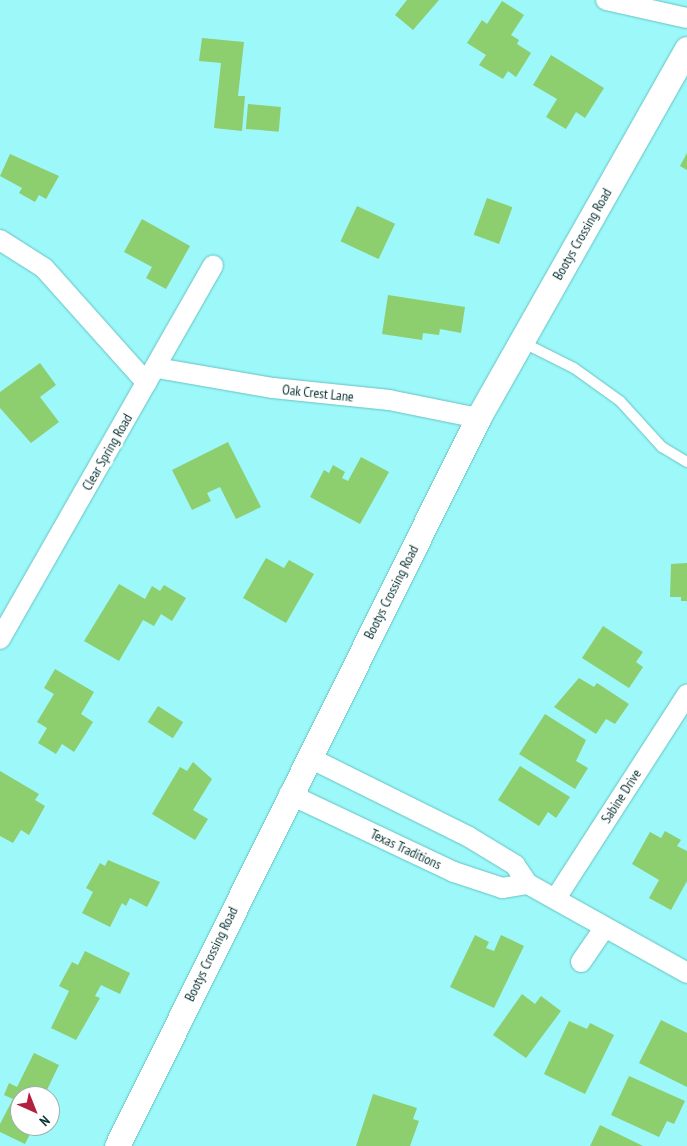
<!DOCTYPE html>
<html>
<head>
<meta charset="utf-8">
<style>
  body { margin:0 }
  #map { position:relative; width:687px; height:1146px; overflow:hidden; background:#9df8f9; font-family:"PT Sans Narrow",sans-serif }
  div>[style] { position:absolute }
  .building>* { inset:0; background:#8dce6e; transform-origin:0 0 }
  .roads { filter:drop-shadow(0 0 1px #67c2c3) drop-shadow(0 0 1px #67c2c3) }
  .service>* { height:10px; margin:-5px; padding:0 5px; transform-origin:5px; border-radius:5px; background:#fff }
  .minor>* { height:20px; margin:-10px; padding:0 10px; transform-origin:10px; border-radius:10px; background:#fff }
  .tertiary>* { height:25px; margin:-12.5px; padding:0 12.5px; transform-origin:12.5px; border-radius:12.5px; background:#fff }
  span { translate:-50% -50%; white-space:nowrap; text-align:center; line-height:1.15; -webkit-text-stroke:5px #fff; paint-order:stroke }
  .street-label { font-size:14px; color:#0a3333 }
  .north { position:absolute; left:10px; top:1086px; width:50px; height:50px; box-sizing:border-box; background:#fff; border:1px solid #9dadad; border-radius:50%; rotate:136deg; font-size:14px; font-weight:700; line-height:20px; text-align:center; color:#0a3333 }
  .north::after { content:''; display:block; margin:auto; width:18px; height:22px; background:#b3203e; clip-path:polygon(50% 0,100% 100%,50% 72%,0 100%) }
</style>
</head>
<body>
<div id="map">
  <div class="building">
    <div style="clip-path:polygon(407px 0,439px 0,413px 30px,395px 15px)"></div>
    <div style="clip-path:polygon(502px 1px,524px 15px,511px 35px,519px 40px,517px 44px,531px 53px,516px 77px,508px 71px,503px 79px,479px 65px,486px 55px,467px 43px,482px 20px,487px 24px)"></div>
    <div style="clip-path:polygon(202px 38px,244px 42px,238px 96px,245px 96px,242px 131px,214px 128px,221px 63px,199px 61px)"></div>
    <div style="clip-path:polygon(551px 55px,604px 88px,585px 118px,576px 112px,566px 129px,546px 117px,557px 99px,533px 85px)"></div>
    <div style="left:248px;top:104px;width:33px;height:25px;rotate:5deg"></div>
    <div style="clip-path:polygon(687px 153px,687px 170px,680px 166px)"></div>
    <div style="clip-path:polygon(10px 154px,59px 176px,46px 199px,39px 195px,35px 202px,19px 193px,22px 188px,0 176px)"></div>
    <div style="left:487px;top:198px;width:27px;height:39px;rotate:20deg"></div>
    <div style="left:357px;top:206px;width:42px;height:39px;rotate:25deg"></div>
    <div style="clip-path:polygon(142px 219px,190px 246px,166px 289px,146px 278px,152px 267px,124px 252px)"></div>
    <div style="clip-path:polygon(388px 295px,465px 307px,461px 333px,440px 329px,439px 335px,423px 333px,422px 340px,382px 334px)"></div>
    <div style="clip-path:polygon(40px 363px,56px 385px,40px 397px,59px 422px,31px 443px,0 408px,0 392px)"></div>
    <div style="clip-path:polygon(228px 442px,261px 507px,236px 519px,220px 487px,207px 493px,211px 501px,192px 510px,172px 470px)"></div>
    <div style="clip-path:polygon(361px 457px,389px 472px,360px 524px,310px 497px,324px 470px,329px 473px,333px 465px,345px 472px,342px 478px,348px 481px)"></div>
    <div style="clip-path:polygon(266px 558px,284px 568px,289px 560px,314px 574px,286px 623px,243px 598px)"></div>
    <div style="clip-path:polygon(687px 563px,687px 601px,681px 601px,681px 597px,670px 597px,671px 564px)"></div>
    <div style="clip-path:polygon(119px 584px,145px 599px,152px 586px,160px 591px,164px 585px,186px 598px,172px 621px,161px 614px,154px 626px,143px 620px,119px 661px,84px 641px)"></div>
    <div style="clip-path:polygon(603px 626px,643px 652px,636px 662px,643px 667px,629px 688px,582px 658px)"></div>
    <div style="clip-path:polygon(55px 669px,94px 692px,81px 714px,93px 722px,74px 752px,62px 744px,56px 754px,38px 743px,47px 728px,37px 722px,54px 694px,44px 688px)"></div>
    <div style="clip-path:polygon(579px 678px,594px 687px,597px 683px,629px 704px,615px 724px,606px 719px,596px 734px,554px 707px)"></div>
    <div style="left:158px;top:706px;width:30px;height:19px;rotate:33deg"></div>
    <div style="clip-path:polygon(545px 714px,586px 740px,576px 761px,588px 768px,575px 789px,519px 754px)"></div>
    <div style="clip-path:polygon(193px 762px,212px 779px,193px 810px,208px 819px,195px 840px,152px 814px,180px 767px,187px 771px)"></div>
    <div style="clip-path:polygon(520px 766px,570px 797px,556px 818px,548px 812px,539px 826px,498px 800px)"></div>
    <div style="clip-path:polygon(0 771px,39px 794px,35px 800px,45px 806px,29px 835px,21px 830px,13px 843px,0 836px)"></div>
    <div style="clip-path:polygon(665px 831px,681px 840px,677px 846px,687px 851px,687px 881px,671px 910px,649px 898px,659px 880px,632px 864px,650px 832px,661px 838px)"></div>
    <div style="clip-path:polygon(108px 860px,160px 882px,147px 907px,130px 898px,126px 906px,122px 903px,110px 927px,82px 913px,93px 892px,86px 888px,100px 863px,105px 866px)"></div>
    <div style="clip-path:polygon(475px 935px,489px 942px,486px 948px,494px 951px,501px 935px,524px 946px,494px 1008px,450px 987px)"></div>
    <div style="clip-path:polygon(85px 951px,130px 973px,120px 994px,101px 985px,95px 996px,100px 998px,76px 1040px,51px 1028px,69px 991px,59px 986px,72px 962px,78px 965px)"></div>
    <div style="clip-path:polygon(522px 994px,535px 1004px,541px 996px,561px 1011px,526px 1058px,493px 1035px)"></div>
    <div style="clip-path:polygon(661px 1020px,687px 1033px,687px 1087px,639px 1063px)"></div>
    <div style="clip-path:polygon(569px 1021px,587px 1029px,590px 1023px,614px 1035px,585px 1094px,544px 1074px)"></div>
    <div style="clip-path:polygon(34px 1053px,59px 1065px,44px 1096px,20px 1096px,20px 1126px,34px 1126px,25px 1144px,0 1132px,0 1124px,13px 1099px,4px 1095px,9px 1083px,17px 1087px)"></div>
    <div style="clip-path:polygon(629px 1076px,685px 1101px,674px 1124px,667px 1121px,659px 1137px,611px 1115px)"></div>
    <div style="clip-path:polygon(373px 1094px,417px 1108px,413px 1119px,419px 1121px,410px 1146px,356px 1146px)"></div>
    <div style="clip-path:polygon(600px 1125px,643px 1146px,590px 1146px)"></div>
  </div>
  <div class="roads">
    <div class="service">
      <div style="left:522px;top:342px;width:58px;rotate:26.6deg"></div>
      <div style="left:574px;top:368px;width:57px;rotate:35.7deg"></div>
      <div style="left:620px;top:401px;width:62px;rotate:47.6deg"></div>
      <div style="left:662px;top:447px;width:29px;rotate:31deg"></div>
    </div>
    <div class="minor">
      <div style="left:606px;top:0;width:83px;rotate:12.5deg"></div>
      <div style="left:0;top:240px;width:52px;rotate:32.5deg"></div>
      <div style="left:44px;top:268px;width:154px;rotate:48.2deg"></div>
      <div style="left:157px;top:368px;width:118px;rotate:9.8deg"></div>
      <div style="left:273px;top:388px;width:117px;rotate:5.9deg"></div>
      <div style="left:389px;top:400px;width:91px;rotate:11.4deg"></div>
      <div style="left:0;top:639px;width:430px;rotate:-60.3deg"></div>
      <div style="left:308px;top:757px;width:180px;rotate:26.4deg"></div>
      <div style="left:469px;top:837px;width:54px;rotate:31.3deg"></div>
      <div style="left:515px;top:865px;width:23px;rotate:56deg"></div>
      <div style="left:528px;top:884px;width:182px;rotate:29.2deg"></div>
      <div style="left:289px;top:794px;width:183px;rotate:25.3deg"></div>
      <div style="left:454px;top:872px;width:51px;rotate:18.4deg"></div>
      <div style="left:502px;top:888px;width:26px;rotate:-9deg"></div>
      <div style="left:556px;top:898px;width:242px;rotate:-57.2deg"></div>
      <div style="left:581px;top:962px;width:42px;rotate:-55.6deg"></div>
    </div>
    <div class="tertiary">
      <div style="left:117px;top:1146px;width:813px;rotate:-63.62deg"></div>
      <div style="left:478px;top:418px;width:424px;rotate:-60.5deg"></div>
    </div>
  </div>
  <div class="street-label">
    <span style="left:582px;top:234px;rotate:-60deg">Bootys Crossing Road</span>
    <span style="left:318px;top:393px;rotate:6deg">Oak Crest Lane</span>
    <span style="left:107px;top:452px;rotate:-60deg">Clear Spring Road</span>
    <span style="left:391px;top:592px;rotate:-63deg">Bootys Crossing Road</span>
    <span style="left:621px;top:796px;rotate:-57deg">Sabine Drive</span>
    <span style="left:406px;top:849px;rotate:25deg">Texas Traditions</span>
    <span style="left:211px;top:954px;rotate:-64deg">Bootys Crossing Road</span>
  </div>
  <div class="north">N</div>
</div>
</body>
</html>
